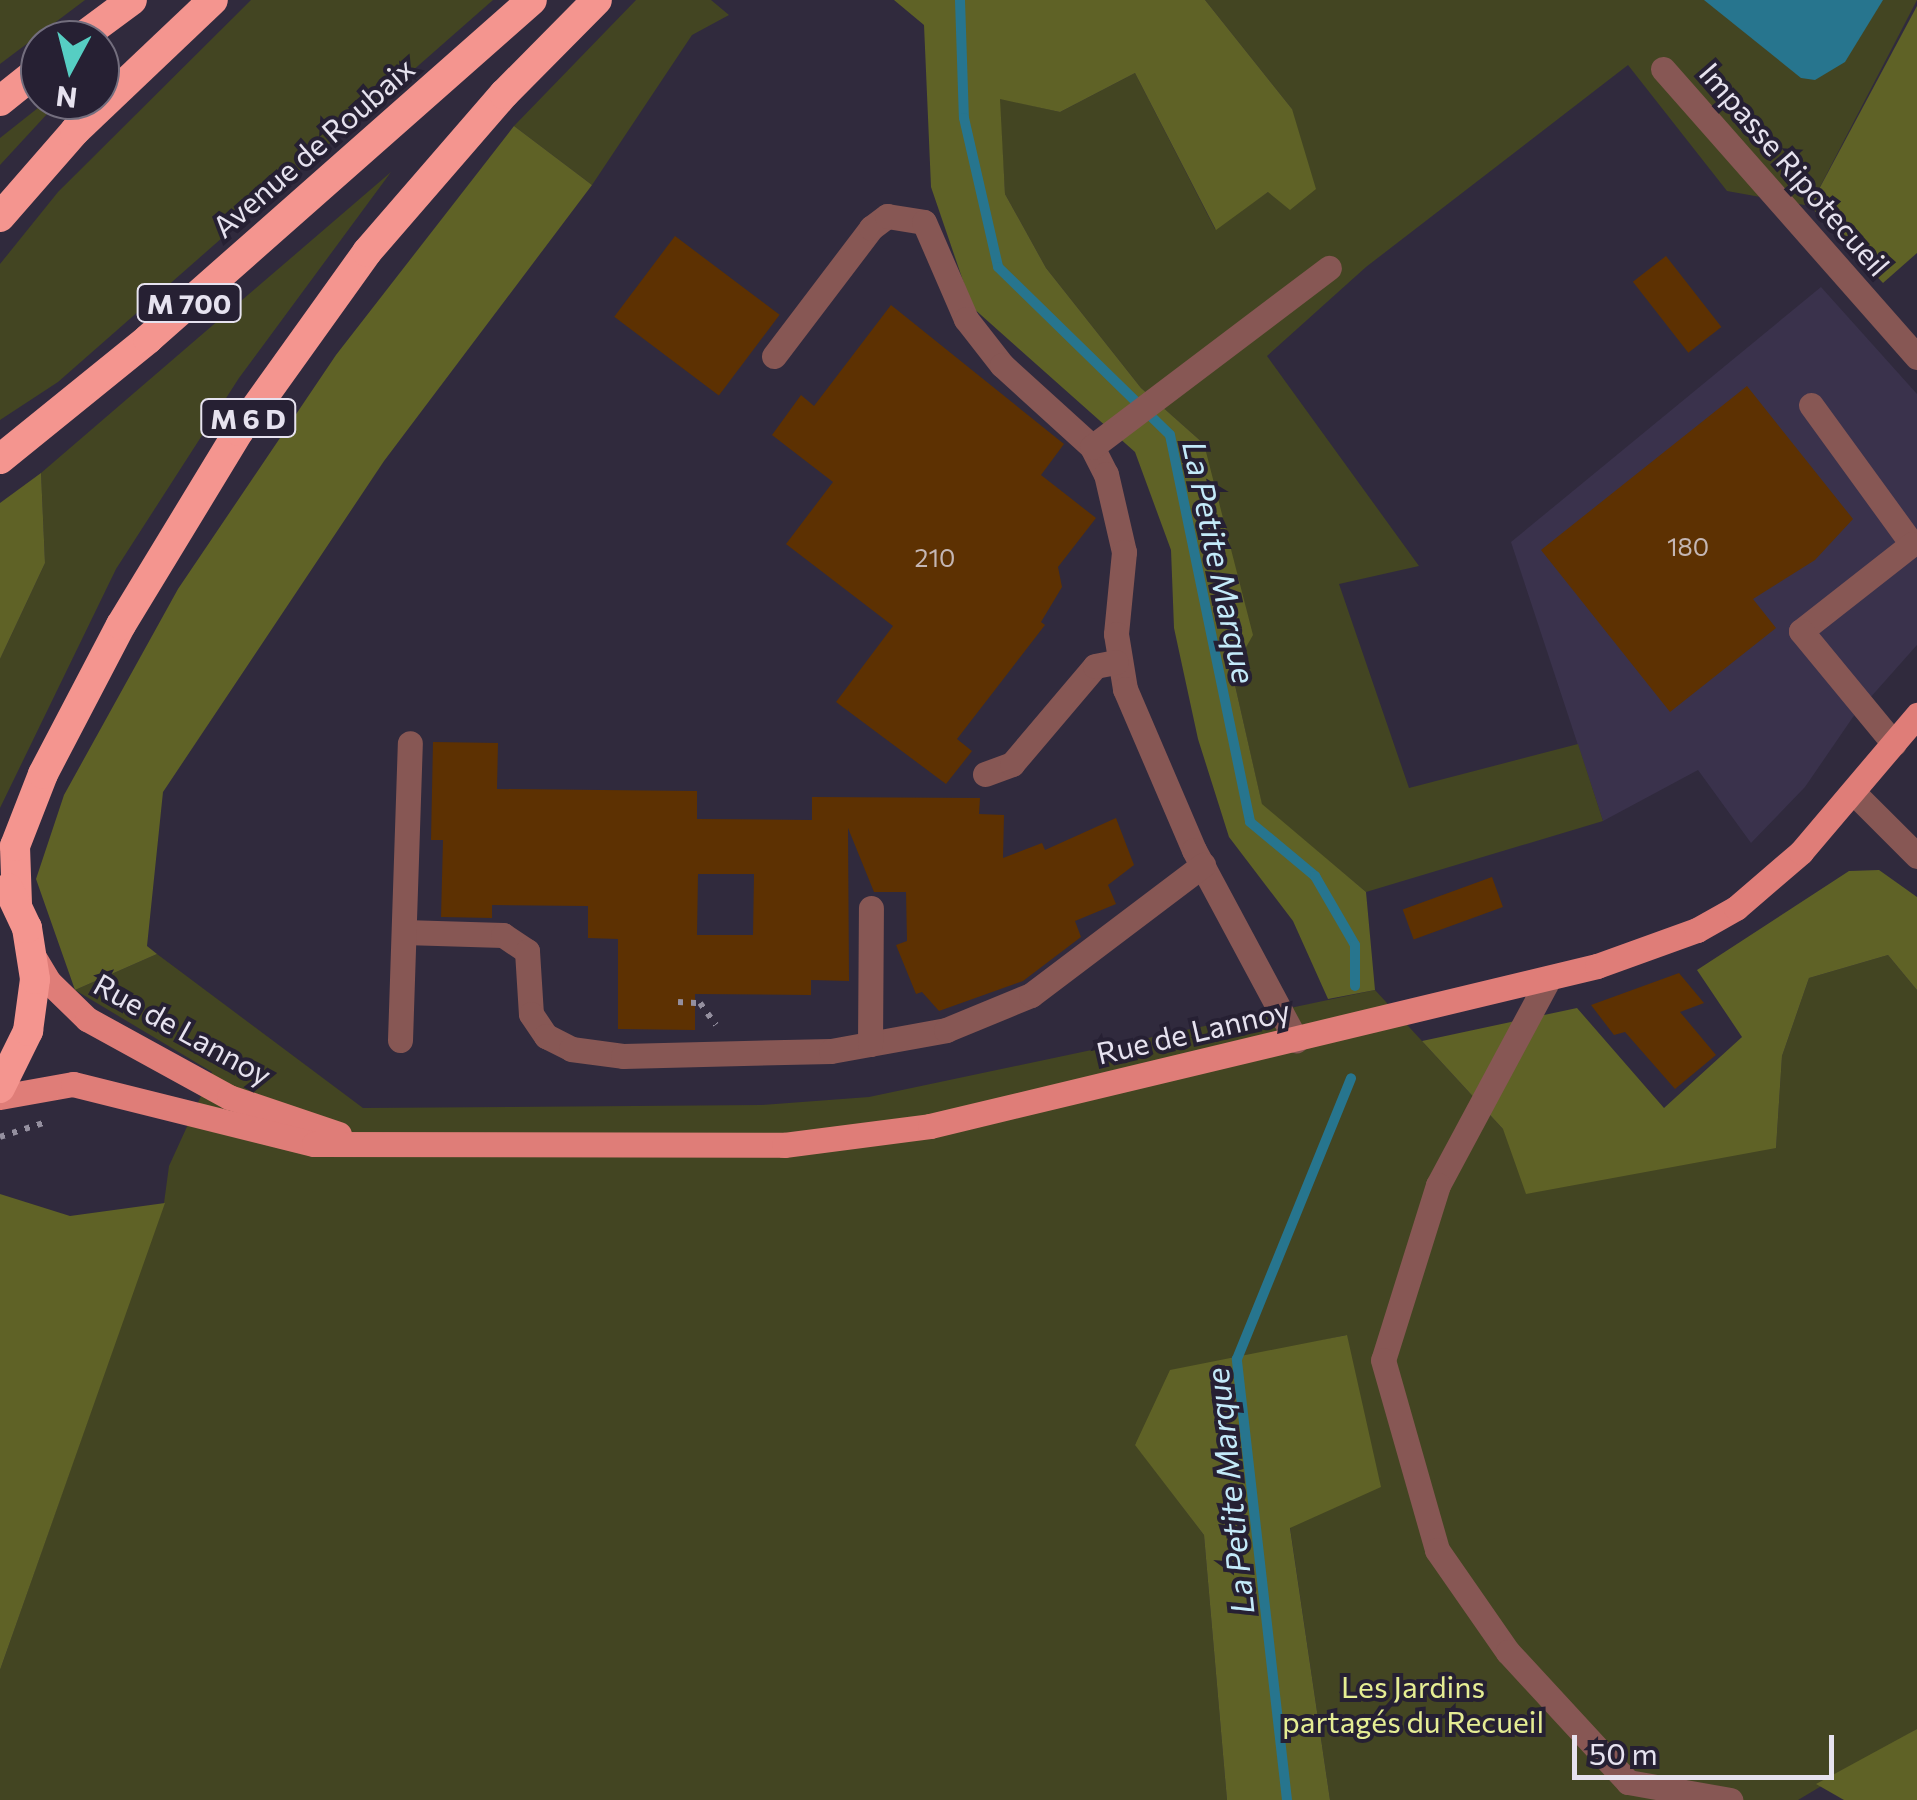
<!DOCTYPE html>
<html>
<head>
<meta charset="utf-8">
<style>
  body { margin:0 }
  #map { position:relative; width:1917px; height:1800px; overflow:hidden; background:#302a3d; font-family:Commissioner,sans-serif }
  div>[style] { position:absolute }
  .built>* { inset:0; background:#3a324c }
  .green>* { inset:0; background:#434522 }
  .forest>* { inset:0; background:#5f6226 }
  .water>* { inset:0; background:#27758e }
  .stream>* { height:10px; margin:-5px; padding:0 5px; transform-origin:5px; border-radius:5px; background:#27758e }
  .building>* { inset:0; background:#5d3102; transform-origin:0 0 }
  .path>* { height:6px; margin-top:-3px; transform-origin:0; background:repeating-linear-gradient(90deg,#948f9f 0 5px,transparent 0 13px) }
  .minor>* { height:25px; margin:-12.5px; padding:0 12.5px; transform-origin:12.5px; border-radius:12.5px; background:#875754 }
  .major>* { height:25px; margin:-12.5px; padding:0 12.5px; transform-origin:12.5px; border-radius:12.5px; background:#df7d78 }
  .highway>* { height:30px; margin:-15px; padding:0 15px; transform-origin:15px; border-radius:15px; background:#f4958f }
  span { translate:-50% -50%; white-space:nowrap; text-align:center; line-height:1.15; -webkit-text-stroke:8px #262033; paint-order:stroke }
  .number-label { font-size:25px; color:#c4b6b4 }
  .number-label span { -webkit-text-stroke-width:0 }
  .shield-label span { padding:2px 8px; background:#262033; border:2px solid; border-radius:8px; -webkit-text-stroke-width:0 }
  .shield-label { font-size:28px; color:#e6e2ef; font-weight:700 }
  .street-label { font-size:30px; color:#e6e2ef }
  .park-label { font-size:30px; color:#e5ed93 }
  .water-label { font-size:32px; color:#c3eaf9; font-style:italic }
  .north { position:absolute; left:20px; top:20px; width:100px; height:100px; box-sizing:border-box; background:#262033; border:2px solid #736e7e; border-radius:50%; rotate:187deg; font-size:28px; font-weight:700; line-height:40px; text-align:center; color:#e6e2ef }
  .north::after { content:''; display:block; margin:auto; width:35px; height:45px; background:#56cec3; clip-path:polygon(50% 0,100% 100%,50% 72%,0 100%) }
  .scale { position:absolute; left:1572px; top:1735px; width:262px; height:45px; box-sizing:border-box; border:5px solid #e6e2ef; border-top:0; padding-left:12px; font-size:30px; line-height:35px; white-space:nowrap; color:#e6e2ef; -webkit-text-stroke:8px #262033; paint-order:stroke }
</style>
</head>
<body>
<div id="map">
  <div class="built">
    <div style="clip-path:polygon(1821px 287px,1917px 394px,1917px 645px,1853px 717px,1805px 787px,1751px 843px,1698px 770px,1603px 821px,1511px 542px)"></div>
  </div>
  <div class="green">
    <div style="clip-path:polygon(0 0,85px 0,0 64px)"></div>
    <div style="clip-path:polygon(251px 0,493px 0,58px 382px,0 420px,0 264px,58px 192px)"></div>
    <div style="clip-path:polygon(636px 0,711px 0,729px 15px,692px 35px,592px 185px,514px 126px)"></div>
    <div style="clip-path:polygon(1205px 0,1917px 0,1810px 206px,1727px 191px,1628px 65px,1366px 267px,1267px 356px,1419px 566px,1339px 584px,1409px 788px,1578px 744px,1603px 821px,1366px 892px,1262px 805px,1232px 672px,1204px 444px,1141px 388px,1046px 268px,1005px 194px,999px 98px,1060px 112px,1135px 73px,1215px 229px,1268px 192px,1292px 109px)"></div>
    <div style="clip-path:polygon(48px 100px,60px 100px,0 165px,0 138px)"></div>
    <div style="clip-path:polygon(391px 172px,239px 378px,116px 569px,0 808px,0 659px,45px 563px,41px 473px)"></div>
    <div style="clip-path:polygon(157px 954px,363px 1108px,761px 1105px,869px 1097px,1375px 990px,1503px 1129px,1776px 1148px,1782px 1056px,1809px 978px,1888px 955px,1917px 990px,1917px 1729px,1798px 1800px,1330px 1800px,1290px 1527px,1346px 1335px,1271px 1352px,1135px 1444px,1204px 1535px,1227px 1800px,0 1800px,0 1670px,164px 1203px,169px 1166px,212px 1072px,75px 990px)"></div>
  </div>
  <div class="forest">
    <div style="clip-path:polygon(894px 0,1205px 0,1292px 109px,1316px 189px,1290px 210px,1268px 192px,1216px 230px,1135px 73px,1060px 112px,1000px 99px,1005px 194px,1046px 268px,1141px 388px,1204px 444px,1253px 635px,1232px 672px,1262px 804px,1366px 892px,1375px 990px,1328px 999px,1293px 921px,1229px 837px,1198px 739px,1174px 628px,1171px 550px,1135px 452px,972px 307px,931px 187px,924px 25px)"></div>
    <div style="clip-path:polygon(1917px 6px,1917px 253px,1883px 283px,1810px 206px)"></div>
    <div style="clip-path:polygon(514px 126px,592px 185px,384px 461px,163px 792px,147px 946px,157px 954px,75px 990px,36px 879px,64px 795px,178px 589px,336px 355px)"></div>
    <div style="clip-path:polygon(41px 473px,45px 563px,0 659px,0 503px)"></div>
    <div style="clip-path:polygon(1879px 870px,1917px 897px,1917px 990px,1888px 955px,1809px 978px,1782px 1056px,1776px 1148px,1526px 1194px,1503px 1129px,1422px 1041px,1577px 1008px,1664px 1108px,1742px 1037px,1697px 970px,1849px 871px)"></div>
    <div style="clip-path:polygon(0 1194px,70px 1216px,165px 1203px,0 1670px)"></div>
    <div style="clip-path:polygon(1347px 1335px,1381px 1487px,1290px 1528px,1330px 1800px,1227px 1800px,1204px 1535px,1135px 1445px,1170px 1370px)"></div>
    <div style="clip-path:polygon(1917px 1729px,1917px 1800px,1844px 1800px,1816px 1784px)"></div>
  </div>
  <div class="water">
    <div style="clip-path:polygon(1704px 0,1883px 0,1845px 62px,1815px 80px,1801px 78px)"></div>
  </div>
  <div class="stream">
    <div style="left:960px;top:0;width:118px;rotate:88.1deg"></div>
    <div style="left:964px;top:118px;width:153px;rotate:77.1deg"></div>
    <div style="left:998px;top:267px;width:240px;rotate:44.3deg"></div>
    <div style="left:1170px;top:435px;width:395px;rotate:78.3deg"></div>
    <div style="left:1250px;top:822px;width:85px;rotate:39.7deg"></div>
    <div style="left:1315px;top:876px;width:80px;rotate:59.9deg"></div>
    <div style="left:1355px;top:945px;width:41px;rotate:90deg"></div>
    <div style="left:1287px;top:1800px;width:444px;rotate:-96.5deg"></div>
    <div style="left:1237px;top:1359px;width:303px;rotate:-67.9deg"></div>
  </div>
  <div class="building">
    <div style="left:675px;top:236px;width:131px;height:101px;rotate:37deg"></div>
    <div style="left:1666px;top:256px;width:90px;height:42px;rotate:52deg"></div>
    <div style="clip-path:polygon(891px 305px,1064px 444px,1041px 475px,1096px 518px,1058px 567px,1062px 587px,1041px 622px,1045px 625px,957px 739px,972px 751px,946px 784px,836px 702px,893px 626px,786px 544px,833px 482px,772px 435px,801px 395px,814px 406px)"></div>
    <div style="clip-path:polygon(1747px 386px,1853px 519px,1815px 560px,1753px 599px,1776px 628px,1670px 712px,1541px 550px)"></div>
    <div style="clip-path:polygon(evenodd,433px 742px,498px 743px,497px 789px,697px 791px,697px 819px,812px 820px,812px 797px,980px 798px,979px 814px,1004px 815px,1003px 858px,1042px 843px,1045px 850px,1116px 818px,1134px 865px,1108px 885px,1116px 904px,1075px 921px,1081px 937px,1023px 981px,939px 1011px,922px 992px,916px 994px,896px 945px,907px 941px,906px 892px,874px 892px,848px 828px,849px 981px,811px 980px,811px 995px,695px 994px,695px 1030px,618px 1029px,618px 939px,588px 938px,588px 906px,492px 905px,492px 918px,441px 917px,443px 840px,431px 840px,433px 742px,698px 874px,754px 874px,753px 935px,697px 935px,698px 874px)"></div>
    <div style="left:1492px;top:877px;width:32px;height:95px;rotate:70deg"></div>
    <div style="clip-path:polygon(1679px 973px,1704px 1003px,1680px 1012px,1716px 1055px,1675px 1089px,1625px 1032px,1614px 1035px,1591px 1005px)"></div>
  </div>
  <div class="path">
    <div style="left:678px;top:1002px;width:22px;rotate:3deg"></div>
    <div style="left:700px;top:1003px;width:27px;rotate:54deg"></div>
    <div style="left:0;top:1137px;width:45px;rotate:-18deg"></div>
  </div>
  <div class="minor">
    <div style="left:1663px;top:69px;width:384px;rotate:48.6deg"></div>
    <div style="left:774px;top:356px;width:161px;rotate:-52.8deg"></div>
    <div style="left:871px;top:228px;width:20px;rotate:-37deg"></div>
    <div style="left:887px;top:216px;width:37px;rotate:9deg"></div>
    <div style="left:924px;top:222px;width:106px;rotate:66.6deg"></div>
    <div style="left:966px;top:319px;width:58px;rotate:52deg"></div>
    <div style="left:1002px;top:365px;width:122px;rotate:42.3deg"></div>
    <div style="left:1092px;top:447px;width:30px;rotate:63deg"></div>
    <div style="left:1106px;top:474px;width:80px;rotate:77deg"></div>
    <div style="left:1124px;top:552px;width:82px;rotate:95.6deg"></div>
    <div style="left:1116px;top:634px;width:56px;rotate:80.7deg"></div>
    <div style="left:1125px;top:689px;width:175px;rotate:66.8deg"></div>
    <div style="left:1194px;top:850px;width:216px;rotate:61.8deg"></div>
    <div style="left:1811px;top:405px;width:172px;rotate:54deg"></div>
    <div style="left:1912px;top:544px;width:141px;rotate:141.9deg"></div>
    <div style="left:1801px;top:631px;width:146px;rotate:50.5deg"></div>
    <div style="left:1092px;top:447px;width:297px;rotate:-37.1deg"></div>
    <div style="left:985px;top:774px;width:29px;rotate:-20deg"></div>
    <div style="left:1012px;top:764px;width:128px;rotate:-49.7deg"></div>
    <div style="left:1095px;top:666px;width:21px;rotate:-11deg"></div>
    <div style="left:1854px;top:793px;width:89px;rotate:45deg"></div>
    <div style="left:404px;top:932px;width:99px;rotate:1.7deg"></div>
    <div style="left:503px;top:935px;width:29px;rotate:34deg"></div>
    <div style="left:527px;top:951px;width:63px;rotate:86.4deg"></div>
    <div style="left:531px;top:1014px;width:27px;rotate:56deg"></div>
    <div style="left:546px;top:1036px;width:28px;rotate:27deg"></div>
    <div style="left:571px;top:1049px;width:52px;rotate:7.7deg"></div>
    <div style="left:623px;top:1056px;width:208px;rotate:-1.4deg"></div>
    <div style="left:831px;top:1051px;width:117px;rotate:-10.3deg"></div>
    <div style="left:946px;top:1030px;width:92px;rotate:-22.4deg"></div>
    <div style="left:1031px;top:995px;width:216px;rotate:-37.1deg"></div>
    <div style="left:1549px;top:978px;width:235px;rotate:118.2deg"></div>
    <div style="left:1438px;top:1185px;width:183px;rotate:107.4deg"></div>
    <div style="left:1383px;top:1360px;width:198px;rotate:74.1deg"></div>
    <div style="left:1437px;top:1550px;width:124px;rotate:55.2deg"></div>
    <div style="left:1508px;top:1652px;width:177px;rotate:47.3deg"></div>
    <div style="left:1628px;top:1782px;width:104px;rotate:10deg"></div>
    <div style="left:400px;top:1040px;width:297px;rotate:-88.1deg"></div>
    <div style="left:870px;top:1044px;width:136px;rotate:-89.6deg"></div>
  </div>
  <div class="major">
    <div style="left:32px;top:954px;width:33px;rotate:59deg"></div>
    <div style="left:49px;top:982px;width:53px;rotate:44.2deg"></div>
    <div style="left:87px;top:1019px;width:162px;rotate:28.8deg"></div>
    <div style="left:229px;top:1097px;width:116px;rotate:18.6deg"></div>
    <div style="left:0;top:1097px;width:74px;rotate:-10.1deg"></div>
    <div style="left:73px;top:1084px;width:248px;rotate:14deg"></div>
    <div style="left:314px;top:1144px;width:470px;rotate:0.1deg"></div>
    <div style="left:784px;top:1145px;width:147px;rotate:-7.4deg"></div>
    <div style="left:930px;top:1126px;width:686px;rotate:-13.49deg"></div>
    <div style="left:1597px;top:966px;width:106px;rotate:-19.8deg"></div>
    <div style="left:1697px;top:930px;width:45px;rotate:-29.4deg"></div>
    <div style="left:1736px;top:908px;width:86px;rotate:-40.7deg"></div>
    <div style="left:1801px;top:852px;width:180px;rotate:-49.7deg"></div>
  </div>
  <div class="highway">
    <div style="left:78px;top:40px;width:67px;rotate:-36.5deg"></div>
    <div style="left:0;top:101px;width:51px;rotate:-38.7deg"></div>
    <div style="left:0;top:217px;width:114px;rotate:-48.9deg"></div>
    <div style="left:75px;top:131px;width:190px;rotate:-43.5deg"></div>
    <div style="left:0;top:459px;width:191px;rotate:-39deg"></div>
    <div style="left:148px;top:339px;width:512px;rotate:-41.44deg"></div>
    <div style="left:17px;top:904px;width:58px;rotate:-92deg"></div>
    <div style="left:15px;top:846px;width:77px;rotate:-68.7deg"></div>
    <div style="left:43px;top:774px;width:168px;rotate:-62.4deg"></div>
    <div style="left:121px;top:625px;width:227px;rotate:-58.7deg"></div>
    <div style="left:239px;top:431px;width:220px;rotate:-54.4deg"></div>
    <div style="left:367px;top:252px;width:209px;rotate:-49.1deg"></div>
    <div style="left:504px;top:94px;width:132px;rotate:-45.3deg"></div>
    <div style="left:0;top:1088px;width:64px;rotate:-63.8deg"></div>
    <div style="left:28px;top:1031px;width:52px;rotate:-82.3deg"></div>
    <div style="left:35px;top:979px;width:52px;rotate:-98.9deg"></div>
    <div style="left:27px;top:928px;width:44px;rotate:-115.4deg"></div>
  </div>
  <div class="number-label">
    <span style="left:1688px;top:546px">180</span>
    <span style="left:935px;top:557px">210</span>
  </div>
  <div class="shield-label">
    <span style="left:189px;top:303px">M 700</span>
    <span style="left:248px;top:418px">M 6 D</span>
  </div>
  <div class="street-label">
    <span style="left:313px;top:147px;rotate:-41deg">Avenue de Roubaix</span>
    <span style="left:1795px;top:169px;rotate:49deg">Impasse Ripotecueil</span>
    <span style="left:183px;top:1029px;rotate:29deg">Rue de Lannoy</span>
    <span style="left:1193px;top:1031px;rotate:-13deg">Rue de Lannoy</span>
  </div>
  <div class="park-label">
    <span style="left:1413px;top:1703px">Les Jardins<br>partagés du Recueil</span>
  </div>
  <div class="water-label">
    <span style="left:1220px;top:562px;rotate:78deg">La Petite Marque</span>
    <span style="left:1229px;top:1491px;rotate:-96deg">La Petite Marque</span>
  </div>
  <div class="north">N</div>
  <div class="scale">50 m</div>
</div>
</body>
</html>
